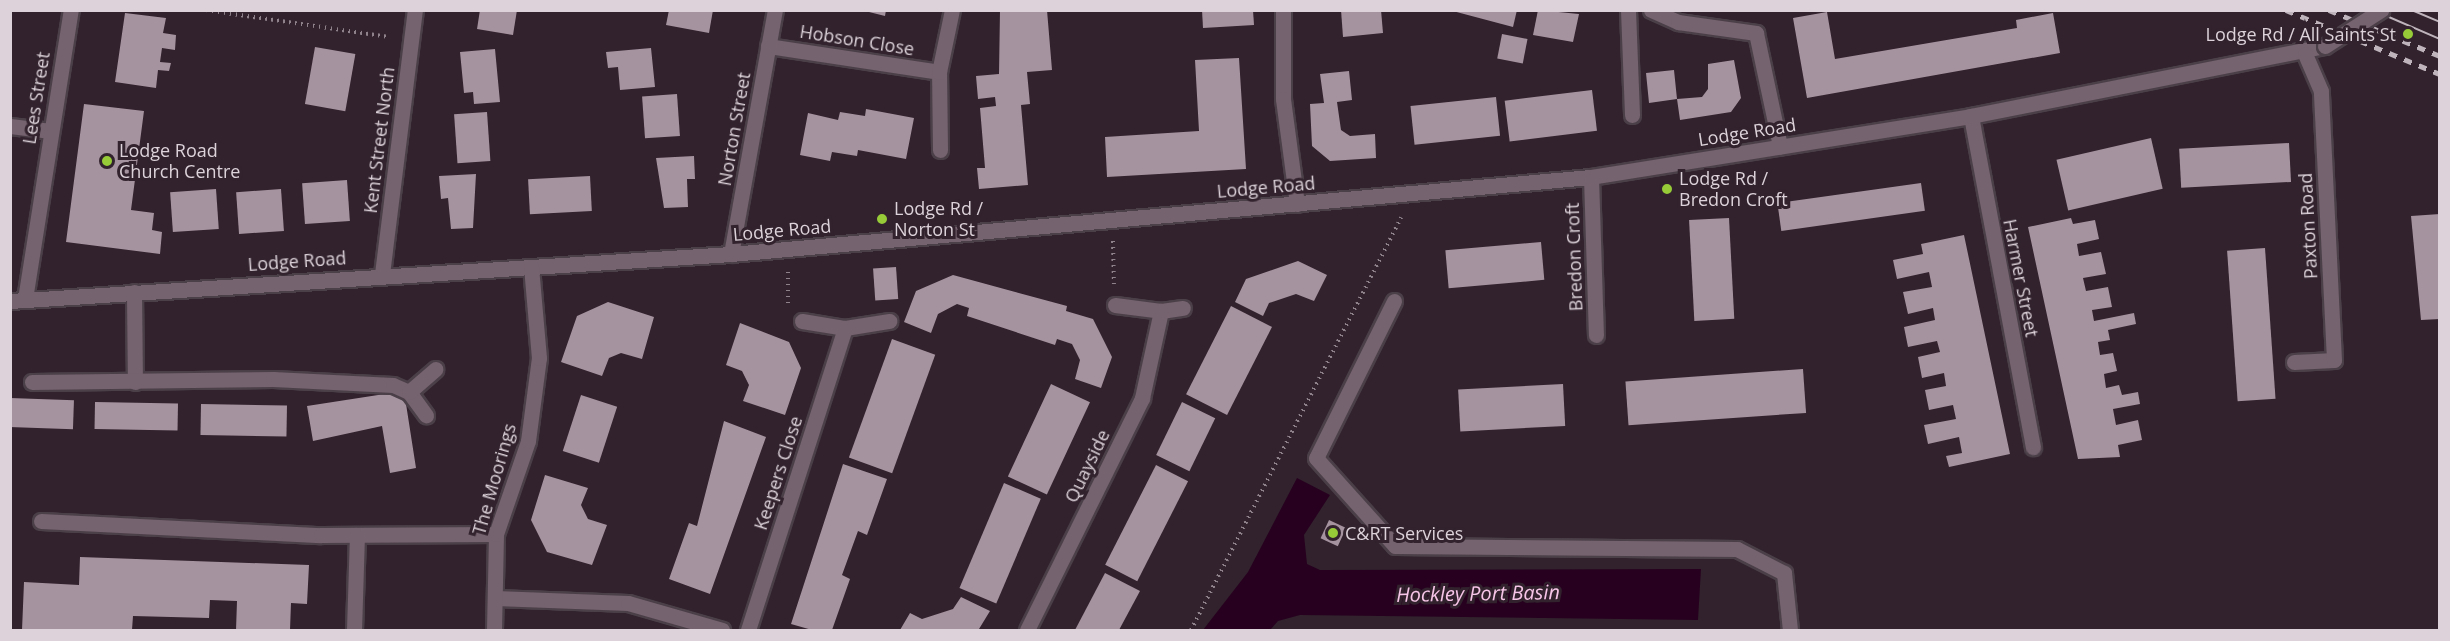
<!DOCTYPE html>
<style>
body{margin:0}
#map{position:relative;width:2450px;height:641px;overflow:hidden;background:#31222d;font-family:"Open Sans",sans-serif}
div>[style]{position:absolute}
.water>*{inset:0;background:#27001f}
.building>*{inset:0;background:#a693a0;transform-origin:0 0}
.path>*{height:4px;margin-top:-2px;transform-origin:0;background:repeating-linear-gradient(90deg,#8f828b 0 1.5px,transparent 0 6px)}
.roads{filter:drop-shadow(2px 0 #4b3f48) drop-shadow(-2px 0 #4b3f48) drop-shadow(0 2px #4b3f48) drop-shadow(0 -2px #4b3f48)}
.minor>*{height:15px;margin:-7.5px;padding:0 7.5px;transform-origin:7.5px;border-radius:7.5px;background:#75636f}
.tram>*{height:1.5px;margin:-0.75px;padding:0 0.75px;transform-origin:0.75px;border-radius:0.75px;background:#bfb4bb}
.rail>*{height:4.5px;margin-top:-2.25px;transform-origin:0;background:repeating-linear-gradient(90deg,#bfb4bb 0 8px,transparent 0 16px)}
.bridges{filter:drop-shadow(2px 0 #4b3f48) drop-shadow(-2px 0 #4b3f48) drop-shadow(0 2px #4b3f48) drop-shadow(0 -2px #4b3f48)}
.minor-bridge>*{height:15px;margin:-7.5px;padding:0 7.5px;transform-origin:7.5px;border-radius:7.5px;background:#75636f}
.dots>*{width:16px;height:16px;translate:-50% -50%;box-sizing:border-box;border:3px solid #31222d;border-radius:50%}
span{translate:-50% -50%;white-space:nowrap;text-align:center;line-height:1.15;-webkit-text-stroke:6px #31222d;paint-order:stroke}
.poi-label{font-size:18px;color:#ddd2d9}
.right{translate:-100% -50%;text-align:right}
.left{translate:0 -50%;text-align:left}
.street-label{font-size:18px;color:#ddd2d9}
.water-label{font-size:20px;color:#f6c5e7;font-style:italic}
.frame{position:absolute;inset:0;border:12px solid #ddd2d9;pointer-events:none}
</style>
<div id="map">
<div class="water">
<div style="clip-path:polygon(1297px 478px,1330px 495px,1304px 535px,1307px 564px,1320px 570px,1701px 569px,1698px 620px,1300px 615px,1278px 621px,1270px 630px,1203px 630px,1248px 572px)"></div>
</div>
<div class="building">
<div style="clip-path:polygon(480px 10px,517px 10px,513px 35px,477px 29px)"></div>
<div style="clip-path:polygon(669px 10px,713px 10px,709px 33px,666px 25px)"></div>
<div style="clip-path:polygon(861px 10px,886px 10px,885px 16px)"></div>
<div style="clip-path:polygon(1000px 10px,1047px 10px,1052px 70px,1027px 72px,1030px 104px,1021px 105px,1028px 185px,979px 189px,977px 168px,985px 168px,980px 108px,996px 106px,995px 97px,978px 99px,976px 76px,999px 74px)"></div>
<div style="clip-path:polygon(1202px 10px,1253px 10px,1254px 25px,1203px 28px)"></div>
<div style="clip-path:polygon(1341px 10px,1381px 10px,1383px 33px,1343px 37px)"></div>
<div style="clip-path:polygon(1449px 10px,1517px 10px,1513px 27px)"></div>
<div style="clip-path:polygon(1538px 10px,1579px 14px,1573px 42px,1533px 35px)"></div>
<div style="clip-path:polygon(1827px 12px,1835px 59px,2017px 28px,2016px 20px,2053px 13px,2060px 53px,1807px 98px,1793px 18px)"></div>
<div style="clip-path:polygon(125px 13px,166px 18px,163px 33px,176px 35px,175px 50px,162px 48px,160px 62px,171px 63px,169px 71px,158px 70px,156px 88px,115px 82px)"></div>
<div style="left:1502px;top:34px;width:26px;height:25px;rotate:11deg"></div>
<div style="left:315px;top:47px;width:41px;height:58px;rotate:10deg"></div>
<div style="clip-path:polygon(651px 48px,655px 87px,620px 90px,618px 67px,608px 68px,606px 52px)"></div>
<div style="clip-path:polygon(495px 49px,500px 102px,474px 104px,473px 92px,464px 93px,460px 52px)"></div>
<div style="clip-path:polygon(1239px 58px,1246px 169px,1107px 177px,1105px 137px,1199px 131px,1195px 60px)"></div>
<div style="clip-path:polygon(1734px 60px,1741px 98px,1731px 112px,1680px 120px,1677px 99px,1649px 103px,1646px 73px,1674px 70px,1677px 99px,1702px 97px,1708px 89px,1708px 64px)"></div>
<div style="clip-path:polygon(1349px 71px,1352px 100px,1337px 102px,1341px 130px,1350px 136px,1375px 134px,1376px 158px,1330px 161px,1312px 146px,1310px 104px,1324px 103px,1320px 74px)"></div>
<div style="left:1592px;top:90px;width:41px;height:88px;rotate:83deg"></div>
<div style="left:677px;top:94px;width:42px;height:35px;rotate:86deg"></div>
<div style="left:1496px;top:97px;width:39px;height:86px;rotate:84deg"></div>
<div style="clip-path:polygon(84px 104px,144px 111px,131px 210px,154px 213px,152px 230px,162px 232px,160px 254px,66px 242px)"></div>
<div style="clip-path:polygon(866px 109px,914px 118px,906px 159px,858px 150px,857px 156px,832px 152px,830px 161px,800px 155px,808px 113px,838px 120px,840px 112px,865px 116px)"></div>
<div style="left:487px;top:112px;width:49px;height:33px;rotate:86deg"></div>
<div style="left:2151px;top:138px;width:52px;height:97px;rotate:77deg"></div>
<div style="left:2289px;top:143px;width:39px;height:110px;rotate:87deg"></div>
<div style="clip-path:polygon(694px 156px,695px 179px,687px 179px,688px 207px,664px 208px,656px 158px)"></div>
<div style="clip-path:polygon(476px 174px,473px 228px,451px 229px,448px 198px,441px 199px,439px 176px)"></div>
<div style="left:590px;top:176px;width:35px;height:62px;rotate:87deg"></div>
<div style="left:347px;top:180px;width:41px;height:45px;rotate:86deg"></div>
<div style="left:1921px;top:183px;width:28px;height:145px;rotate:82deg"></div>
<div style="left:216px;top:189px;width:40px;height:46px;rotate:86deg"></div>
<div style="left:281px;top:189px;width:42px;height:45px;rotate:86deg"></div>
<div style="clip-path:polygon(2440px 214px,2440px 319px,2421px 320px,2411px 216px)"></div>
<div style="left:1729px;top:218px;width:101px;height:40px;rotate:87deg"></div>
<div style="clip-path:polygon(2071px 218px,2073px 224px,2095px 220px,2099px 239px,2077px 244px,2079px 256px,2101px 252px,2106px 274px,2083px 278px,2086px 291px,2108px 287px,2112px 307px,2092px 310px,2094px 321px,2134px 313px,2136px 324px,2108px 330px,2110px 340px,2098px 342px,2100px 355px,2113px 353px,2117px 371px,2104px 374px,2106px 388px,2119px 385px,2122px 395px,2138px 392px,2140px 404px,2113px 409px,2116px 425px,2138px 420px,2142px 440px,2118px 445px,2120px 457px,2078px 459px,2028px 227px)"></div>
<div style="clip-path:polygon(1964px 235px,2010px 454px,1949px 467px,1946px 456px,1962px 453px,1959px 437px,1928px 444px,1924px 425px,1956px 419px,1953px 405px,1929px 410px,1925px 390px,1946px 386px,1944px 373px,1922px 378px,1918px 357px,1940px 352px,1937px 341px,1908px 347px,1904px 327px,1935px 320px,1933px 308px,1908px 314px,1903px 292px,1932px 287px,1929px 272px,1897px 279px,1893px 260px,1923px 254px,1921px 244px)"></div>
<div style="left:1541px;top:242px;width:38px;height:96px;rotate:85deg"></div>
<div style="left:2265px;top:248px;width:151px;height:38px;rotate:86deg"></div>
<div style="clip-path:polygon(1298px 261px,1327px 275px,1314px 301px,1296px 294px,1269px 303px,1263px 316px,1235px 302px,1246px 279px)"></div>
<div style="left:896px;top:267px;width:32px;height:23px;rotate:86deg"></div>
<div style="clip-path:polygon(953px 275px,1067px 306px,1066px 311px,1093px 319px,1112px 357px,1101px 388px,1075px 379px,1080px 360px,1072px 344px,1057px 339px,1055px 345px,967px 316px,969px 308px,957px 304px,938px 314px,931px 333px,904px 322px,916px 291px)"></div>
<div style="clip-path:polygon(608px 302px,654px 317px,642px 359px,621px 353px,609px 358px,602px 376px,561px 362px,577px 316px)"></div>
<div style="left:1231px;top:306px;width:46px;height:99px;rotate:27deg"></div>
<div style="clip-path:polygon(740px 323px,789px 342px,801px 368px,785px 415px,743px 401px,749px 385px,742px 371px,726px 365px)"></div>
<div style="left:892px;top:339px;width:46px;height:126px;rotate:20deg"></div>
<div style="left:1803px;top:369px;width:44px;height:178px;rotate:86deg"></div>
<div style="left:1051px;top:384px;width:43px;height:102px;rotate:25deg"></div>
<div style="left:1563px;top:384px;width:42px;height:105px;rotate:87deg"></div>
<div style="clip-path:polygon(404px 391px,416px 468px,390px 473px,382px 426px,313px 441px,307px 406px)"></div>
<div style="left:581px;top:395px;width:38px;height:59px;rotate:18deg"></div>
<div style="left:10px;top:398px;width:64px;height:29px;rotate:2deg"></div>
<div style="left:95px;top:402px;width:83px;height:27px;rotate:1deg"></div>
<div style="left:1182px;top:402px;width:37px;height:59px;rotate:26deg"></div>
<div style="left:201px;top:404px;width:86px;height:31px;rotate:1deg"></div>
<div style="clip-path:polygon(724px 421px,766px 437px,710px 594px,669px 579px,689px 523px,697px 526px)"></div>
<div style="clip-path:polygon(843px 464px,887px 479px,867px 535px,858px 531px,842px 575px,850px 579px,832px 630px,812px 630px,791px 624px)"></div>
<div style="left:1156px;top:465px;width:36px;height:112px;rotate:27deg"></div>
<div style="clip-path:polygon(545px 475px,588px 488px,581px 505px,588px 519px,607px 525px,592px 565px,547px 552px,531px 520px)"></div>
<div style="left:1004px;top:483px;width:40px;height:114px;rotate:23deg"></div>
<div style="left:1329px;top:520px;width:19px;height:20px;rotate:25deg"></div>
<div style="clip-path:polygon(80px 557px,309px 565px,307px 604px,291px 603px,290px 630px,236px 630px,237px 601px,210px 600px,209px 618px,133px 616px,132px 630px,22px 630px,24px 582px,79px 585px)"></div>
<div style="clip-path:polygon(1105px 573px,1140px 591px,1119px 630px,1075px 630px)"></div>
<div style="clip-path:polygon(961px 597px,990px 611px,979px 629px,900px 630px,910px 613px,922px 619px,953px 609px)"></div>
</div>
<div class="path">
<div style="left:206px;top:10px;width:185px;rotate:8.4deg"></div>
<div style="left:1113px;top:241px;width:43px;rotate:88.7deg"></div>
<div style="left:788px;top:272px;width:31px;rotate:90deg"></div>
<div style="left:1191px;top:630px;width:463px;rotate:-63deg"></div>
</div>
<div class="roads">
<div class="minor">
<div style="left:1283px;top:10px;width:89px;rotate:90deg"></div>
<div style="left:1283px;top:99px;width:106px;rotate:82.4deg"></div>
<div style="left:1628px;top:10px;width:105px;rotate:87.8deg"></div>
<div style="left:1651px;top:10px;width:30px;rotate:24deg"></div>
<div style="left:1678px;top:22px;width:79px;rotate:8deg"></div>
<div style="left:1756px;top:33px;width:116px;rotate:78deg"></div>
<div style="left:768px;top:46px;width:173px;rotate:8.6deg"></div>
<div style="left:1971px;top:116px;width:337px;rotate:79.4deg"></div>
<div style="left:10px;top:126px;width:41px;rotate:7deg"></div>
<div style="left:940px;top:150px;width:78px;rotate:-90.7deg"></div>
<div style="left:939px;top:72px;width:63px;rotate:-78.2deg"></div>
<div style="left:1591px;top:177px;width:158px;rotate:88.2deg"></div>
<div style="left:731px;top:254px;width:248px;rotate:-79.8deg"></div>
<div style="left:382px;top:274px;width:266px;rotate:-82.9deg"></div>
<div style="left:134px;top:292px;width:90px;rotate:89.4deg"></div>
<div style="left:25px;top:299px;width:293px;rotate:-81deg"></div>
<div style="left:10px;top:301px;width:723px;rotate:-3.73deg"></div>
<div style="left:731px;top:254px;width:863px;rotate:-5.12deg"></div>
<div style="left:1591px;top:177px;width:385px;rotate:-9.1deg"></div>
<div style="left:1971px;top:116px;width:361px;rotate:-11.2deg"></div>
<div style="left:1394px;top:301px;width:175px;rotate:116.4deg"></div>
<div style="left:1316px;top:458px;width:118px;rotate:48.1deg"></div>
<div style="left:1395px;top:546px;width:342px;rotate:0.5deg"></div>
<div style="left:1737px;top:549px;width:53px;rotate:27.1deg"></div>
<div style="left:1784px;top:573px;width:57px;rotate:84deg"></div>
<div style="left:1115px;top:305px;width:46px;rotate:7.4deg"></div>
<div style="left:1161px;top:311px;width:22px;rotate:-8deg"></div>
<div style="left:802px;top:321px;width:44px;rotate:9.2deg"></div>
<div style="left:845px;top:328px;width:45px;rotate:-9deg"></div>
<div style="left:2294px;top:362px;width:40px;rotate:-2.9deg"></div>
<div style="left:2334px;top:360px;width:269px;rotate:-92.8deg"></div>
<div style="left:2321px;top:91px;width:40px;rotate:-113.4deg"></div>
<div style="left:32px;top:382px;width:241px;rotate:-0.7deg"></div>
<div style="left:273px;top:379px;width:120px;rotate:2.9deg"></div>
<div style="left:393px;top:385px;width:17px;rotate:24deg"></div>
<div style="left:409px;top:392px;width:29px;rotate:54deg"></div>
<div style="left:409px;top:392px;width:35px;rotate:-41deg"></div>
<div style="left:41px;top:521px;width:280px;rotate:2.9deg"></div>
<div style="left:321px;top:535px;width:175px;rotate:-0.3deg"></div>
<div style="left:495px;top:598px;width:133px;rotate:2.2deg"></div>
<div style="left:628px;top:603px;width:98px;rotate:16deg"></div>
<div style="left:354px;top:630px;width:95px;rotate:-88.2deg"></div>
<div style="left:494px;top:630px;width:96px;rotate:-88.8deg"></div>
<div style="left:496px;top:534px;width:98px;rotate:-71deg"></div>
<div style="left:528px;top:441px;width:84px;rotate:-82.5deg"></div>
<div style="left:539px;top:358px;width:91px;rotate:-95deg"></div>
<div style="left:748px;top:630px;width:317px;rotate:-72.2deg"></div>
<div style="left:1027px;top:630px;width:259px;rotate:-63.6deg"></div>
<div style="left:1142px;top:398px;width:89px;rotate:-77.7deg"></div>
</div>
</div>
<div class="tram">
<div style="left:2373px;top:10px;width:73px;rotate:23.4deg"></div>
<div style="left:2412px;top:10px;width:30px;rotate:23deg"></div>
</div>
<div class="rail">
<div style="left:2286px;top:10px;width:167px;rotate:22.6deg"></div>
<div style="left:2329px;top:10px;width:120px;rotate:22.5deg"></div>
</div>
<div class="bridges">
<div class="minor-bridge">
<div style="left:2325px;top:46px;width:67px;rotate:-32.7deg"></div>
</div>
</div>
<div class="dots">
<div style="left:2408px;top:34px;background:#97cc38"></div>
<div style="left:107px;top:161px;background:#97cc38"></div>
<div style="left:1667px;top:189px;background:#97cc38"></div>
<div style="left:882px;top:219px;background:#97cc38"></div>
<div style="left:1333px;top:533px;background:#97cc38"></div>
</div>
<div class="poi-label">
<span class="right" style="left:2396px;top:34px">Lodge Rd / All Saints St</span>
<span class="left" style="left:119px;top:161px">Lodge Road<br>Church Centre</span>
<span class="left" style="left:1679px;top:189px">Lodge Rd /<br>Bredon Croft</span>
<span class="left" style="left:894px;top:219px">Lodge Rd /<br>Norton St</span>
<span class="left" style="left:1345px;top:533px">C&amp;RT Services</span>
</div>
<div class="street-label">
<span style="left:857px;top:40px;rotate:9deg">Hobson Close</span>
<span style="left:36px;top:98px;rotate:-81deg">Lees Street</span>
<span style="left:734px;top:129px;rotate:-80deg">Norton Street</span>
<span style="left:1747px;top:132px;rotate:-9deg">Lodge Road</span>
<span style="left:379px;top:140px;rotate:-83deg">Kent Street North</span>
<span style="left:1266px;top:187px;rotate:-5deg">Lodge Road</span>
<span style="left:2308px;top:226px;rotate:-93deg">Paxton Road</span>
<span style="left:782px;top:230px;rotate:-5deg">Lodge Road</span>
<span style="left:1574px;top:257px;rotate:-92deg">Bredon Croft</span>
<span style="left:297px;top:261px;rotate:-4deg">Lodge Road</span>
<span style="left:2021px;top:278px;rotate:79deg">Harmer Street</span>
<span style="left:1087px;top:466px;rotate:-64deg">Quayside</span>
<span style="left:778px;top:473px;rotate:-72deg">Keepers Close</span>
<span style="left:494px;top:479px;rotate:-74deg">The Moorings</span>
</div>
<div class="water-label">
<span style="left:1478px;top:593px;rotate:-1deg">Hockley Port Basin</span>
</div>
<div class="frame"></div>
</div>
